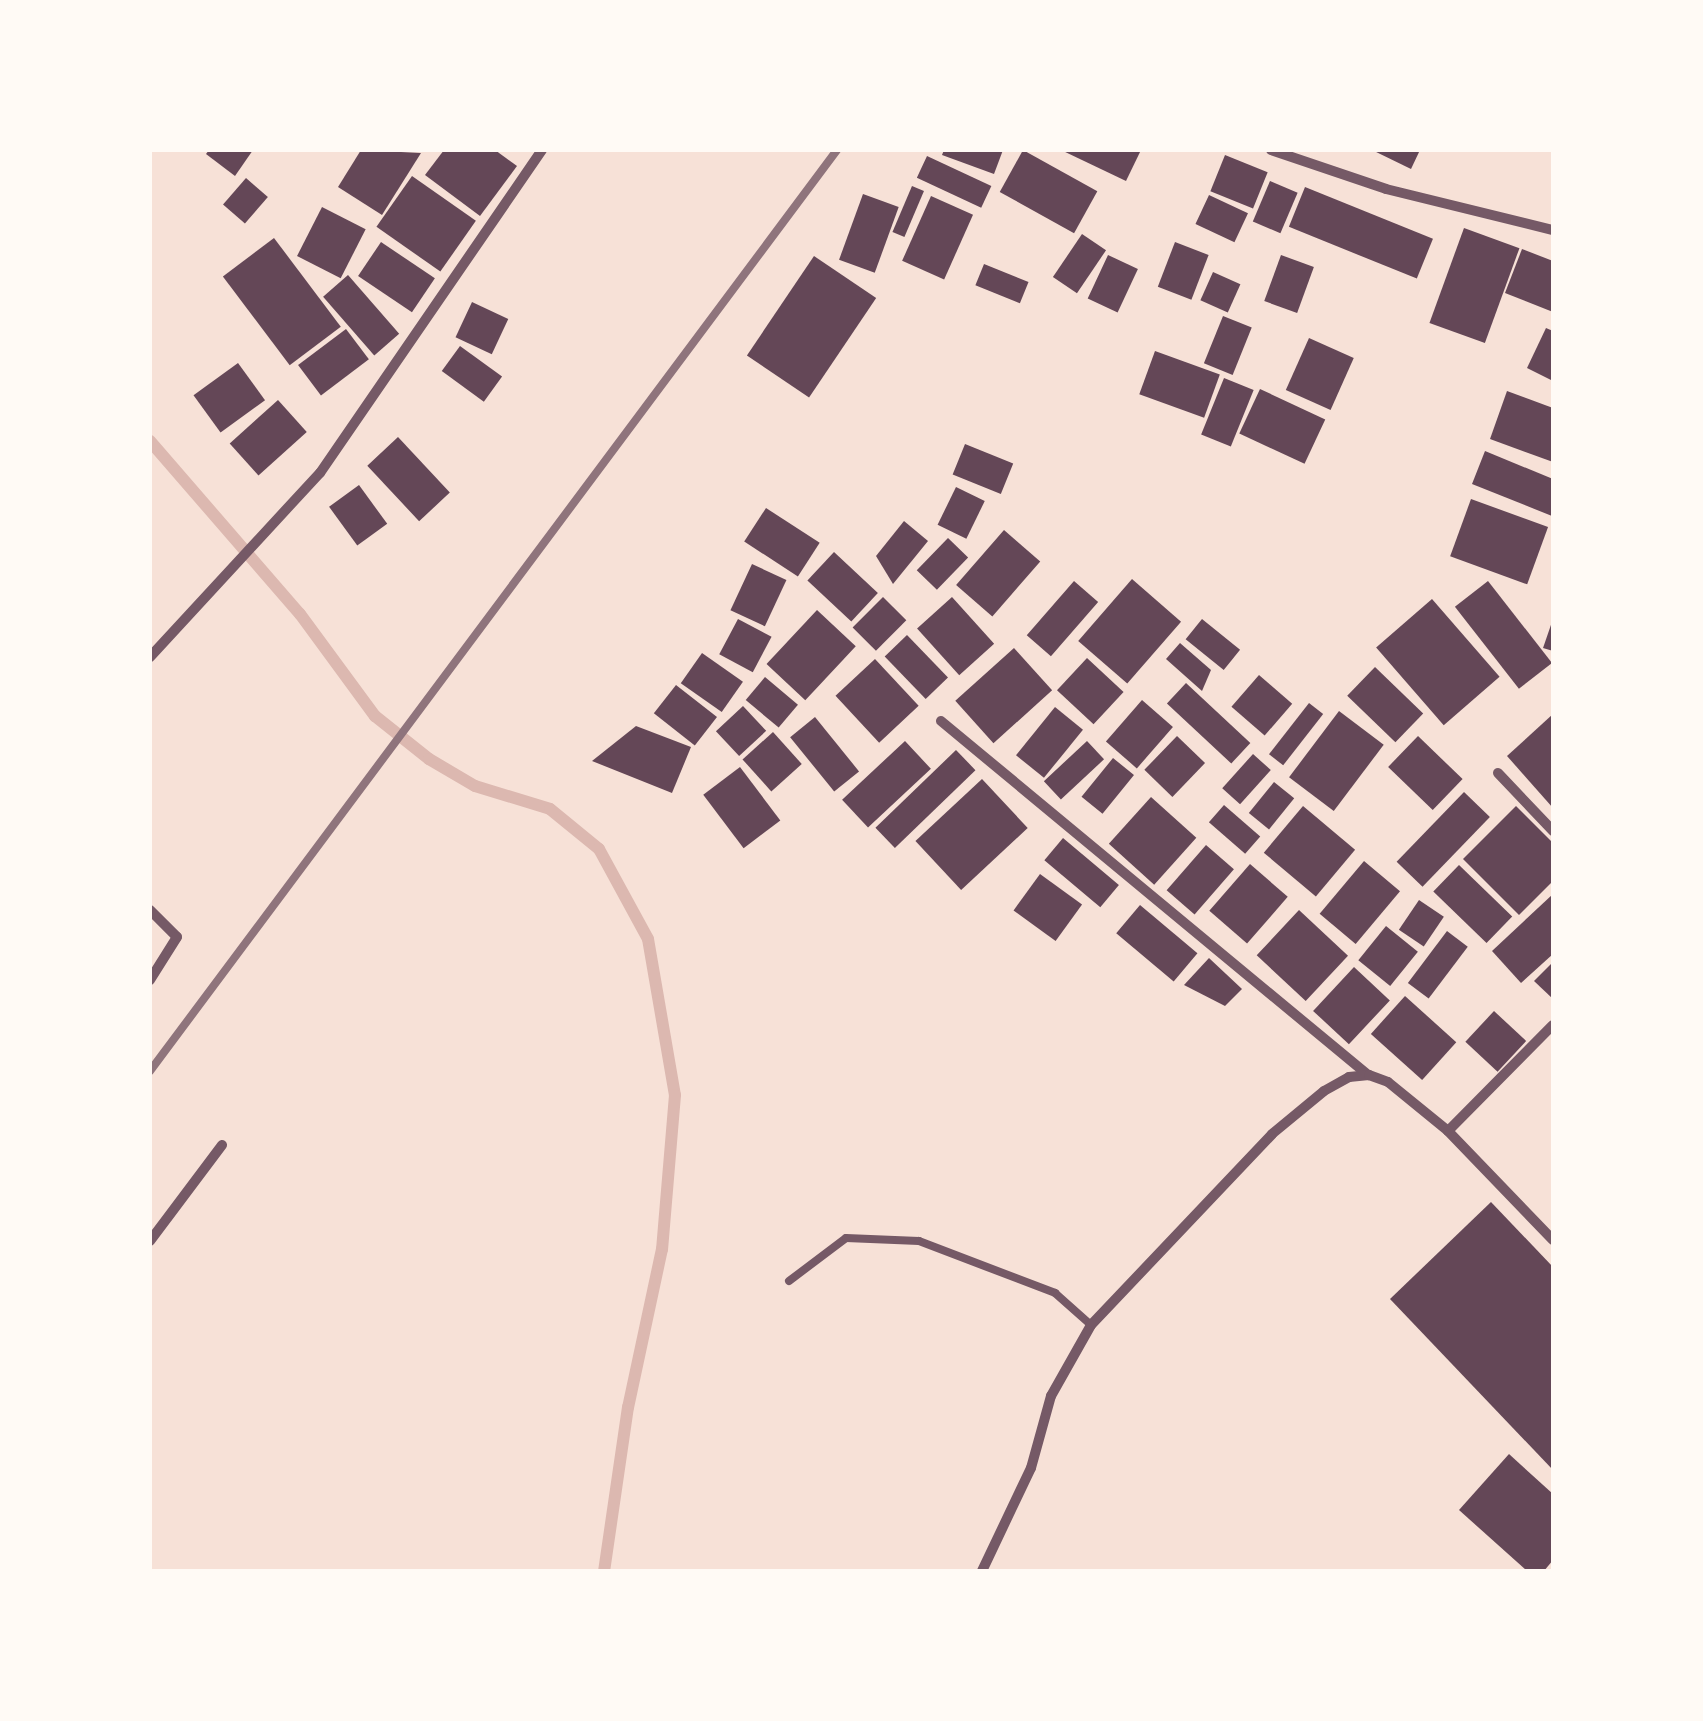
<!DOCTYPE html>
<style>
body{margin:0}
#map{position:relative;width:1703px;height:1721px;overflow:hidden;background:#f7e1d7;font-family:Inter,sans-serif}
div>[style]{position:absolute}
.stream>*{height:12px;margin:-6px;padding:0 6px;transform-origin:6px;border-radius:6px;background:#dcb8b0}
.building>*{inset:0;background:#644757;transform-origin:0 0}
.service>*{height:8px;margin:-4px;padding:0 4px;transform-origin:4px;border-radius:4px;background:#755966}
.minor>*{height:10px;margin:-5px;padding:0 5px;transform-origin:5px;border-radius:5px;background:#755966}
.rail>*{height:8px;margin:-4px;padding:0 4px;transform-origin:4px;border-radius:4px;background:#8f747c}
span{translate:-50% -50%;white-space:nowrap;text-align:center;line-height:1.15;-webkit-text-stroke:10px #fffaf5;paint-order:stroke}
.frame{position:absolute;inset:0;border:152px solid #fffaf5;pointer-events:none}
</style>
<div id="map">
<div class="stream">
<div style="left:150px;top:441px;width:229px;rotate:49.1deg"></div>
<div style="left:300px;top:614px;width:127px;rotate:53.7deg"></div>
<div style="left:375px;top:716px;width:69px;rotate:38.5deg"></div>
<div style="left:429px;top:759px;width:53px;rotate:30.4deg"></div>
<div style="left:475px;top:786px;width:78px;rotate:17deg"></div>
<div style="left:550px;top:809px;width:63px;rotate:39.2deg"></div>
<div style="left:599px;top:849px;width:102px;rotate:61.4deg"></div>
<div style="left:648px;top:939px;width:158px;rotate:80.2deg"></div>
<div style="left:675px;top:1095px;width:155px;rotate:94.8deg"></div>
<div style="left:662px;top:1249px;width:162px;rotate:102.1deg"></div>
<div style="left:628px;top:1407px;width:166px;rotate:98.3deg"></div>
</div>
<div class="building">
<div style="clip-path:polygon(209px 150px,253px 150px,235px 176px,206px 154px)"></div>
<div style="clip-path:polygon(361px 150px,421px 153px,382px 215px,338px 187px)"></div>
<div style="clip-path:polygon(444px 150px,495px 150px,517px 166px,480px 216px,425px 175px)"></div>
<div style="clip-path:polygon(944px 150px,1003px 150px,994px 174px,942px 155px)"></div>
<div style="left:1023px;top:150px;width:85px;height:48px;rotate:29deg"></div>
<div style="clip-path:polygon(1061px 150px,1141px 150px,1126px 181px)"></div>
<div style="clip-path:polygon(1372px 150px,1420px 150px,1411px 169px)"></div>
<div style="left:1225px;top:155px;width:46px;height:39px;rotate:22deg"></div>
<div style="left:927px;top:156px;width:71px;height:24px;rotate:25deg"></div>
<div style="left:412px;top:176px;width:78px;height:62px;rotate:35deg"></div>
<div style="left:246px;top:178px;width:29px;height:35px;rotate:41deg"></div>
<div style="left:1270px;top:181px;width:30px;height:44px;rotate:23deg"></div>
<div style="left:912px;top:186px;width:13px;height:50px;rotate:23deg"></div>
<div style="left:1305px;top:187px;width:138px;height:43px;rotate:22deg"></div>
<div style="left:863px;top:194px;width:38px;height:70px;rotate:20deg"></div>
<div style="left:1209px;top:195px;width:43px;height:32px;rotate:25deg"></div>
<div style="left:931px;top:196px;width:46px;height:71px;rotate:24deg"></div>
<div style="left:322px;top:207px;width:49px;height:55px;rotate:27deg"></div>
<div style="left:1464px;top:228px;width:59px;height:101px;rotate:20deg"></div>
<div style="left:1082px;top:234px;width:29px;height:52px;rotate:34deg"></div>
<div style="left:274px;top:238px;width:111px;height:64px;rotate:53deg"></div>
<div style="left:381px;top:242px;width:65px;height:41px;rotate:34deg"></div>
<div style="left:1175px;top:242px;width:36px;height:48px;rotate:21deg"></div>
<div style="clip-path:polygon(1522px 249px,1553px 261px,1553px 312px,1505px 293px)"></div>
<div style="left:1108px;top:255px;width:33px;height:48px;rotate:25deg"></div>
<div style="left:1281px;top:255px;width:35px;height:49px;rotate:20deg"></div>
<div style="left:814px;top:256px;width:75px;height:120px;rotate:34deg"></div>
<div style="left:984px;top:264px;width:48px;height:23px;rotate:22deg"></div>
<div style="left:1213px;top:272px;width:30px;height:31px;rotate:24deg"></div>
<div style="left:348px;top:275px;width:78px;height:33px;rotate:49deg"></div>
<div style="left:472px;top:302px;width:40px;height:39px;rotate:25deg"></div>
<div style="left:1223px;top:316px;width:31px;height:51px;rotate:22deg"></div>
<div style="clip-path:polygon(1546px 328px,1553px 331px,1553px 381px,1527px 368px)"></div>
<div style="left:346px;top:329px;width:38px;height:60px;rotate:53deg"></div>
<div style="left:1309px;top:338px;width:49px;height:57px;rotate:24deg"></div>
<div style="left:460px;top:346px;width:52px;height:31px;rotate:36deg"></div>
<div style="left:1155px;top:351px;width:69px;height:46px;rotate:20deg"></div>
<div style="left:238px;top:363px;width:46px;height:55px;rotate:54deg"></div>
<div style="left:1224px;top:378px;width:32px;height:61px;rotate:22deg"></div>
<div style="left:1260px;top:389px;width:72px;height:49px;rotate:25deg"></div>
<div style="clip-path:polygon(1507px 391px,1553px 408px,1553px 462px,1490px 439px)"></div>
<div style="left:278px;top:400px;width:43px;height:65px;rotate:48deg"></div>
<div style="left:398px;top:437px;width:76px;height:42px;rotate:47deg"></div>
<div style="left:965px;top:444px;width:52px;height:33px;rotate:22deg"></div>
<div style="clip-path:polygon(1485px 451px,1553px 479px,1552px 516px,1472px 484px)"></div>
<div style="left:359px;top:485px;width:48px;height:37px;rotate:54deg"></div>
<div style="left:956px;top:487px;width:32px;height:42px;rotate:26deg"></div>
<div style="left:1471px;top:499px;width:82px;height:61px;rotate:20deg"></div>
<div style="left:766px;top:508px;width:64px;height:40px;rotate:33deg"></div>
<div style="clip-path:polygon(904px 521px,928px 541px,893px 584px,876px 556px)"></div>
<div style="left:1004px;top:530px;width:48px;height:73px;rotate:41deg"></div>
<div style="left:948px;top:538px;width:28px;height:45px;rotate:44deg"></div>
<div style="left:834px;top:552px;width:60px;height:39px;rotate:43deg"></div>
<div style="left:752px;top:564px;width:38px;height:51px;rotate:25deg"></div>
<div style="left:1132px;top:579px;width:65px;height:82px;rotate:41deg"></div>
<div style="left:1074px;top:581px;width:32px;height:72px;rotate:41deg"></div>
<div style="left:1488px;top:581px;width:104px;height:42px;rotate:52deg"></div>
<div style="left:883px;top:597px;width:33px;height:43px;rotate:45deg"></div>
<div style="left:952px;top:597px;width:63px;height:47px;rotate:48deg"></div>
<div style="left:1432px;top:599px;width:103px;height:74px;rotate:49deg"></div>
<div style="left:817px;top:610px;width:53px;height:74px;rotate:43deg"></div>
<div style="left:738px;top:619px;width:38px;height:40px;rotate:28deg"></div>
<div style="left:1202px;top:619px;width:49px;height:26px;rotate:39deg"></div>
<div style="clip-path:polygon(1553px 619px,1553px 651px,1543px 648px)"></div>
<div style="left:907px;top:635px;width:59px;height:31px;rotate:46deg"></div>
<div style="clip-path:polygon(1180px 643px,1211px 670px,1202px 691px,1166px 659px)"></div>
<div style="left:1014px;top:648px;width:57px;height:79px;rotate:48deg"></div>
<div style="left:702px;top:653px;width:50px;height:37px;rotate:35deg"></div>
<div style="left:1087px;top:658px;width:50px;height:44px;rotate:43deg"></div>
<div style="left:875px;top:659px;width:64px;height:54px;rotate:47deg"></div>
<div style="left:1375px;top:667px;width:67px;height:40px;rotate:44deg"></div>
<div style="left:1259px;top:675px;width:44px;height:42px;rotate:41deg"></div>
<div style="left:765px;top:677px;width:43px;height:30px;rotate:40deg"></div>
<div style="left:1186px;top:683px;width:88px;height:28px;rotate:43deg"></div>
<div style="left:676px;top:685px;width:52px;height:36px;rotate:38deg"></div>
<div style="left:1142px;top:700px;width:41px;height:55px;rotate:41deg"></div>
<div style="left:1309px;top:703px;width:18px;height:65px;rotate:38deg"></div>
<div style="left:743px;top:706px;width:34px;height:37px;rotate:47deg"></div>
<div style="left:1055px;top:707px;width:36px;height:62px;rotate:39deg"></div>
<div style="left:1339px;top:711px;width:56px;height:83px;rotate:37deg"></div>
<div style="clip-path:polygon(1553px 714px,1553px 808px,1507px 756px)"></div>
<div style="left:815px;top:717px;width:70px;height:32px;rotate:51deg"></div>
<div style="clip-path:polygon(636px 726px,691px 747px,672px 793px,592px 761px)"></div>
<div style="left:773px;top:732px;width:43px;height:41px;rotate:48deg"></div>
<div style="left:1177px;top:736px;width:39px;height:47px;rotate:44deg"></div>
<div style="left:1418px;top:736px;width:62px;height:43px;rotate:44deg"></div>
<div style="left:905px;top:741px;width:38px;height:86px;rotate:47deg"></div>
<div style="left:1087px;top:741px;width:25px;height:59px;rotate:47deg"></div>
<div style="left:956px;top:750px;width:28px;height:112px;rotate:46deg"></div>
<div style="left:1253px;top:754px;width:24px;height:46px;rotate:42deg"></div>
<div style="left:1113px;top:758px;width:27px;height:50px;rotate:39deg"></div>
<div style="left:740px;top:767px;width:67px;height:46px;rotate:53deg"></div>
<div style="left:982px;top:779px;width:67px;height:91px;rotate:47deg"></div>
<div style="left:1274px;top:782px;width:26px;height:40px;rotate:39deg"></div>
<div style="left:1464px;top:792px;width:36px;height:97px;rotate:44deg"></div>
<div style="left:1151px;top:797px;width:61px;height:63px;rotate:42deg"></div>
<div style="left:1224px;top:805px;width:48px;height:23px;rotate:41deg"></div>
<div style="left:1303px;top:806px;width:68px;height:61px;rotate:40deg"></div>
<div style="clip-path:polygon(1516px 806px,1553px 843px,1553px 881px,1519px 915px,1463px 859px)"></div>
<div style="left:1063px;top:838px;width:73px;height:29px;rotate:40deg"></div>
<div style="left:1206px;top:845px;width:37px;height:60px;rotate:41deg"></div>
<div style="left:1364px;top:861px;width:47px;height:69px;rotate:40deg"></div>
<div style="left:1250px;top:864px;width:50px;height:62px;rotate:41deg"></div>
<div style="left:1459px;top:865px;width:74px;height:37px;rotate:44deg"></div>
<div style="left:1040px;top:874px;width:52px;height:45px;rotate:36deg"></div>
<div style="clip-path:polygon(1553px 894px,1553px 954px,1521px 983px,1492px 951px)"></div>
<div style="left:1419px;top:900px;width:30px;height:36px;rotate:34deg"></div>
<div style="left:1140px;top:905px;width:75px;height:37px;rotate:40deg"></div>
<div style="left:1299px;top:910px;width:67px;height:62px;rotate:43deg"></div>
<div style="left:1386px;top:926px;width:41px;height:44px;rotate:39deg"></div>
<div style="left:1447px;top:931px;width:26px;height:65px;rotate:37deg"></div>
<div style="clip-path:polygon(1209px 958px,1242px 989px,1225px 1006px,1184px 985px)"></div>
<div style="clip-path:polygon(1553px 962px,1553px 999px,1534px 981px)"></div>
<div style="left:1354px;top:967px;width:49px;height:60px;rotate:43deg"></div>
<div style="left:1405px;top:996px;width:69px;height:51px;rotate:42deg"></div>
<div style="left:1494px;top:1011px;width:44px;height:42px;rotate:43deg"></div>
<div style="clip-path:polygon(1491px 1202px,1553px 1267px,1553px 1470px,1390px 1299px)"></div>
<div style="clip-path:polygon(1509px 1454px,1553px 1494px,1553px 1560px,1544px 1571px,1527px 1571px,1459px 1510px)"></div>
</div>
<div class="service">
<div style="left:789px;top:1281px;width:71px;rotate:-37deg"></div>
<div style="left:846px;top:1238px;width:73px;rotate:2.4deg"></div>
<div style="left:919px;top:1241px;width:146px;rotate:20.9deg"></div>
<div style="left:1055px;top:1293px;width:48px;rotate:41.6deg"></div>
</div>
<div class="minor">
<div style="left:1271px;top:150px;width:121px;rotate:18.7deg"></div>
<div style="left:1386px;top:189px;width:172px;rotate:13.8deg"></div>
<div style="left:150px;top:657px;width:251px;rotate:-47.3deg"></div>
<div style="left:320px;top:473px;width:392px;rotate:-55.5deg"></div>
<div style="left:941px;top:721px;width:555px;rotate:39.66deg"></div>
<div style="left:1498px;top:773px;width:80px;rotate:46.5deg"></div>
<div style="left:150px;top:910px;width:38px;rotate:45deg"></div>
<div style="left:177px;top:937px;width:51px;rotate:122.1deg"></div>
<div style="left:1448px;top:1131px;width:149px;rotate:-45.3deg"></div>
<div style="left:150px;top:1241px;width:120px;rotate:-53.1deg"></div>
<div style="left:982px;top:1571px;width:114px;rotate:-64.6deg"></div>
<div style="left:1031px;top:1468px;width:75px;rotate:-74.5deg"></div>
<div style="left:1051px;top:1396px;width:81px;rotate:-60.6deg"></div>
<div style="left:1091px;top:1325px;width:263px;rotate:-46.5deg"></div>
<div style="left:1272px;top:1134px;width:67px;rotate:-39.6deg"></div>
<div style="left:1324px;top:1091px;width:29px;rotate:-29deg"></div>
<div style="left:1349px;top:1077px;width:20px;rotate:-6deg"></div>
<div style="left:1369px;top:1075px;width:20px;rotate:20deg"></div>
<div style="left:1388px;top:1082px;width:77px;rotate:39.2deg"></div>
<div style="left:1448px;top:1131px;width:151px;rotate:46.1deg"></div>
</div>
<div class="rail">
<div style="left:150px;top:1071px;width:1149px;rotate:-53.28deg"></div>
</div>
<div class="frame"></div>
</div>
